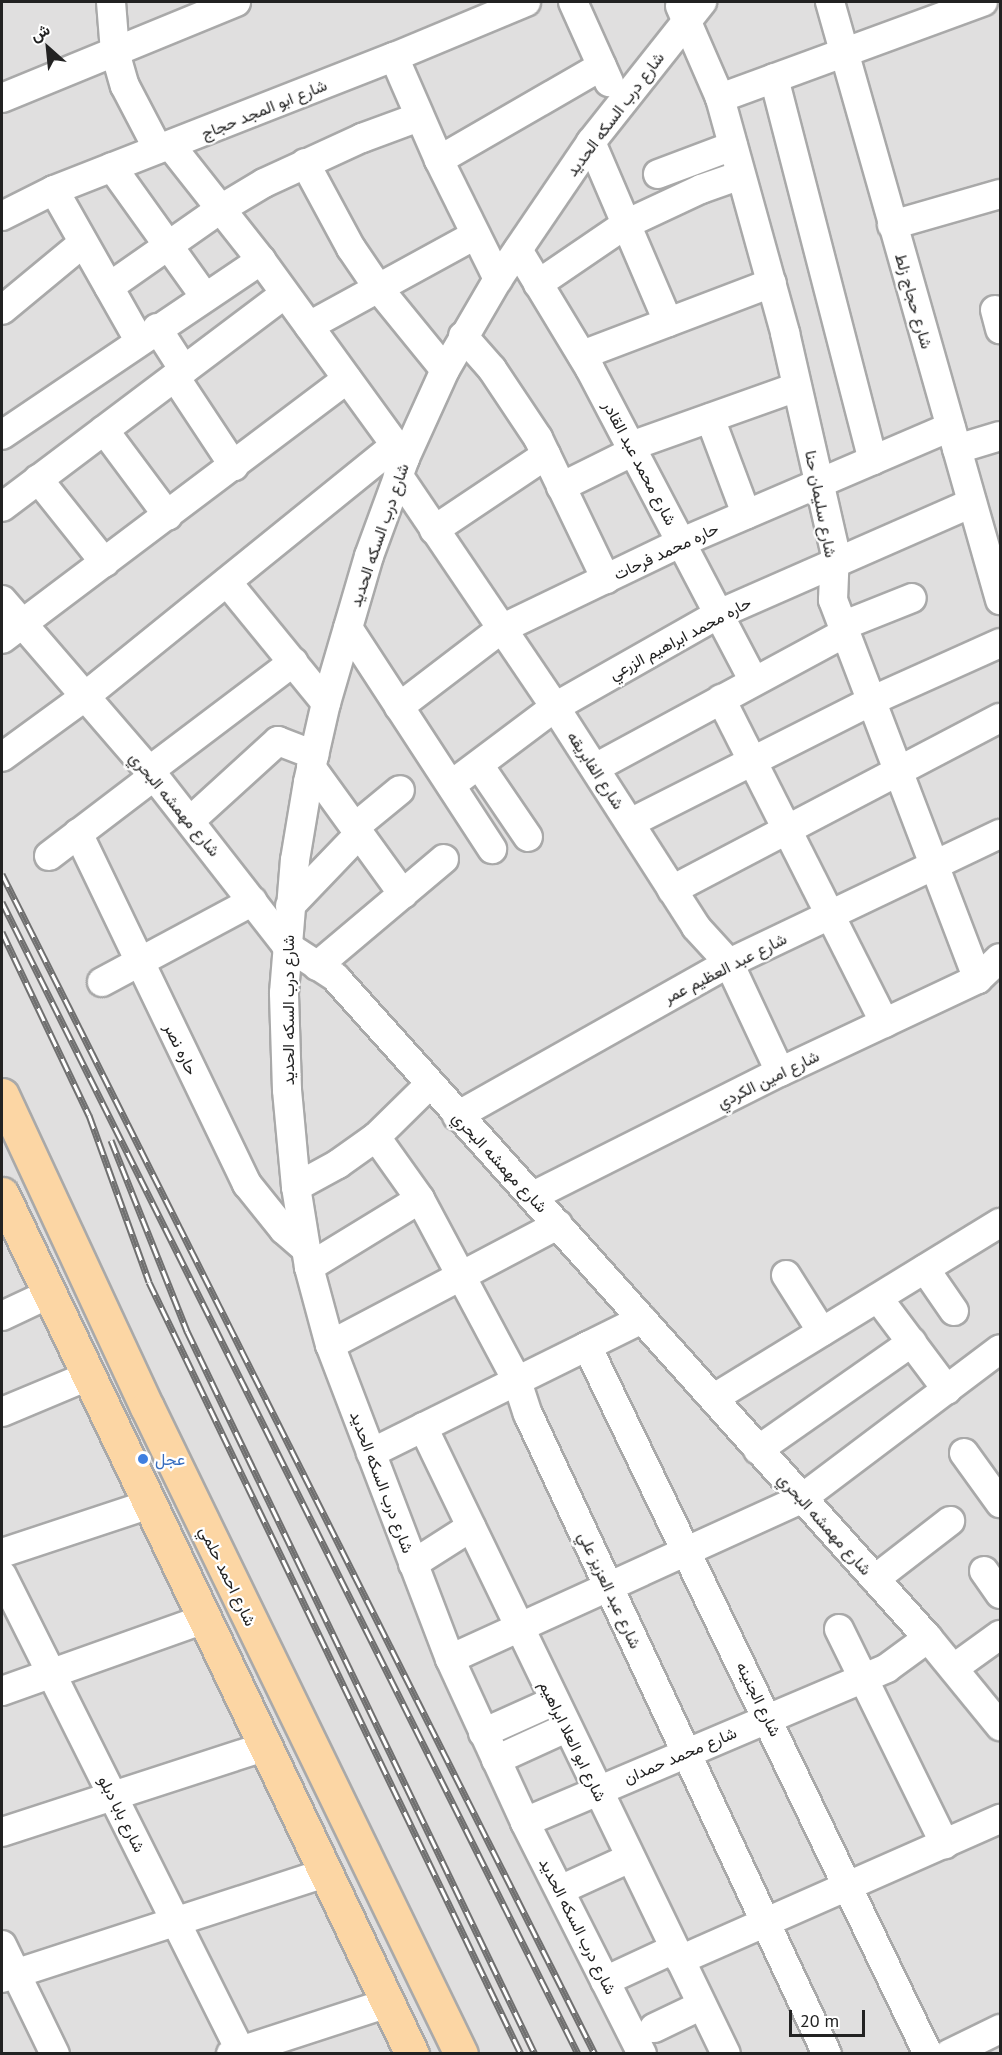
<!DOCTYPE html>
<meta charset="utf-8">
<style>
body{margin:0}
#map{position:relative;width:1002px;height:2055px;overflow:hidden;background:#f2efe9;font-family:"PT Sans",Vazirmatn,sans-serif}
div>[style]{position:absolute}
.residential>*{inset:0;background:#e0dfdf;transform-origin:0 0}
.roads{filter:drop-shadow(2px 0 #a9a9a9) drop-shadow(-2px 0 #a9a9a9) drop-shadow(0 2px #a9a9a9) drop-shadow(0 -2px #a9a9a9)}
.minor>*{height:28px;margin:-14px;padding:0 14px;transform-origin:14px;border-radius:14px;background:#fff}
.primary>*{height:33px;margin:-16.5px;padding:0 16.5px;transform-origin:16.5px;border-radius:16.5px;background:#fcd6a4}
.rail>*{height:7px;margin-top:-3.5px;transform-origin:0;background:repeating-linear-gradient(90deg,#fff 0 14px,#707070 0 28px);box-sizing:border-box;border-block:2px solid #707070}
.dots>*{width:16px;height:16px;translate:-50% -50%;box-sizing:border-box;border:3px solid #fff;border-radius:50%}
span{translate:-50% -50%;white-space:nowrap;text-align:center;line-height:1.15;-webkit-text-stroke:4.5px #fff;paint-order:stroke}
.street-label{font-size:16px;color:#222}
.shop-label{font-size:16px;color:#366cbe}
.left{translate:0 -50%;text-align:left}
.frame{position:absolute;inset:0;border:3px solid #222;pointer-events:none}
.north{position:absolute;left:18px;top:18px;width:60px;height:60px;-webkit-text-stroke:4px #fff;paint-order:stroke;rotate:333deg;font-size:16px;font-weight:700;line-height:24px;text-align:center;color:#222}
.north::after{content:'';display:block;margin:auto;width:21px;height:27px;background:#222;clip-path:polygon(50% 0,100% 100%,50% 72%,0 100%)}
.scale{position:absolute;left:789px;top:2010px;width:76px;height:27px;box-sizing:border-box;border:3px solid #222;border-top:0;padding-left:8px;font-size:18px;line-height:21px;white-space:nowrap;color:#222;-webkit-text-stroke:4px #fff;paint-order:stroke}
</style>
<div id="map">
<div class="residential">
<div style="left:2px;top:2px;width:998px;height:2052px"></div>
</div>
<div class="roads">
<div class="minor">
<div style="left:111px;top:2px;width:50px;rotate:85.4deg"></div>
<div style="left:115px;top:52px;width:35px;rotate:74deg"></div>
<div style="left:125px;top:86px;width:71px;rotate:62.4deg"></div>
<div style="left:573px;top:2px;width:88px;rotate:65.8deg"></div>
<div style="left:830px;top:2px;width:622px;rotate:74.13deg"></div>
<div style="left:680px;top:6px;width:100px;rotate:66.5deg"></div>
<div style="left:720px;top:98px;width:244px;rotate:74.5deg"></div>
<div style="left:785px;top:333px;width:225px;rotate:77.1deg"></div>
<div style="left:835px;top:552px;width:48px;rotate:92.4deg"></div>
<div style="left:833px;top:600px;width:406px;rotate:69.1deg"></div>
<div style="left:394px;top:57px;width:112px;rotate:66.4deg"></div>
<div style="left:439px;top:160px;width:133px;rotate:63.6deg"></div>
<div style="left:774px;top:78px;width:395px;rotate:75.5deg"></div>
<div style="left:2px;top:98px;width:253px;rotate:-22.3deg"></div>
<div style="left:720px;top:98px;width:280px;rotate:-20.1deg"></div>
<div style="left:591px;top:142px;width:196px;rotate:66.8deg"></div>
<div style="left:171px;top:146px;width:145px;rotate:51.7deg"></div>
<div style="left:261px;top:260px;width:245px;rotate:54deg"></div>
<div style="left:439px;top:160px;width:188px;rotate:-30deg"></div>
<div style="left:305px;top:163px;width:97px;rotate:61.6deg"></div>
<div style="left:351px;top:248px;width:50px;rotate:55.7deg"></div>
<div style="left:379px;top:289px;width:104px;rotate:50.8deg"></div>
<div style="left:112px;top:167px;width:160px;rotate:54.4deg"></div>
<div style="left:658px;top:174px;width:80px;rotate:-20.5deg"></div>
<div style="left:54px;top:190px;width:172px;rotate:60.5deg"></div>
<div style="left:2px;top:216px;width:58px;rotate:-26.6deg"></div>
<div style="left:54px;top:190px;width:365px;rotate:-21.4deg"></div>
<div style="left:394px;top:57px;width:143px;rotate:-22.6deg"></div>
<div style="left:892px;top:225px;width:112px;rotate:-16deg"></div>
<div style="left:518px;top:250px;width:139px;rotate:58.8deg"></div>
<div style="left:590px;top:369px;width:352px;rotate:62.3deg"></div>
<div style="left:538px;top:284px;width:107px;rotate:-34.3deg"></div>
<div style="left:626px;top:224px;width:83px;rotate:-25deg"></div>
<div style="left:701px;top:189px;width:42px;rotate:-19.3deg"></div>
<div style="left:109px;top:287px;width:134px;rotate:-35deg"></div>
<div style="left:219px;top:210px;width:52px;rotate:-31deg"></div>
<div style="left:264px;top:183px;width:108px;rotate:-24.7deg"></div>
<div style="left:362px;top:138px;width:61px;rotate:-20.2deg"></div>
<div style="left:2px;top:310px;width:105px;rotate:-39.6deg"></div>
<div style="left:995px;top:310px;width:20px;rotate:75deg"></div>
<div style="left:309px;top:326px;width:189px;rotate:-28.7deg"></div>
<div style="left:157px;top:328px;width:50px;rotate:57.3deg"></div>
<div style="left:463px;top:336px;width:44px;rotate:48.7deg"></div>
<div style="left:492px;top:369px;width:83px;rotate:56.3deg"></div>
<div style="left:538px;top:438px;width:157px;rotate:64.3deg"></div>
<div style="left:582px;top:355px;width:203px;rotate:-20.8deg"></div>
<div style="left:175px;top:377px;width:107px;rotate:56.5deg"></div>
<div style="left:710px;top:418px;width:103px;rotate:69.4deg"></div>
<div style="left:104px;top:430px;width:107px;rotate:53.3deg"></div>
<div style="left:2px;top:435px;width:313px;rotate:-34deg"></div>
<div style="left:631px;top:446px;width:176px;rotate:-19.6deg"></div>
<div style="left:957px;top:449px;width:45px;rotate:-16.8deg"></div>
<div style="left:398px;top:475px;width:280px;rotate:55.9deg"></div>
<div style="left:555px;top:707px;width:261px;rotate:57.3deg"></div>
<div style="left:696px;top:927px;width:49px;rotate:47.5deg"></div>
<div style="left:729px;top:963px;width:120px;rotate:64.9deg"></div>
<div style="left:38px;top:479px;width:107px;rotate:51.4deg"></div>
<div style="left:561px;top:487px;width:81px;rotate:-26.3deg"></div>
<div style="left:2px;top:507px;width:354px;rotate:-37deg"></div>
<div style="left:434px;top:530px;width:135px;rotate:-33.8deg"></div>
<div style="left:227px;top:582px;width:156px;rotate:50.7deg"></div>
<div style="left:2px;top:600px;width:233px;rotate:49.2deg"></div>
<div style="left:154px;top:776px;width:214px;rotate:52deg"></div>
<div style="left:286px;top:945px;width:59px;rotate:33.1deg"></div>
<div style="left:335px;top:977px;width:888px;rotate:48.1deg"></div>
<div style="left:928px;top:1638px;width:114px;rotate:50.7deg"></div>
<div style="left:842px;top:626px;width:75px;rotate:-21.8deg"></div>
<div style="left:348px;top:628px;width:264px;rotate:56.9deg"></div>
<div style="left:2px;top:639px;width:432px;rotate:-37deg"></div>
<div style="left:721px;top:699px;width:363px;rotate:63.2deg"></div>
<div style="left:399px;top:707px;width:128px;rotate:-37.4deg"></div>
<div style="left:501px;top:629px;width:201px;rotate:-25.7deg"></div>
<div style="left:682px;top:542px;width:292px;rotate:-23.2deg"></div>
<div style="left:2px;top:757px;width:100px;rotate:-36.1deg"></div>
<div style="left:83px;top:698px;width:402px;rotate:-39deg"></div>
<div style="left:479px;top:765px;width:87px;rotate:55.8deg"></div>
<div style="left:311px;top:767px;width:157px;rotate:54.1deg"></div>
<div style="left:595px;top:768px;width:284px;rotate:-28.4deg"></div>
<div style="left:149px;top:771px;width:181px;rotate:-37.1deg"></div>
<div style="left:451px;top:785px;width:130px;rotate:-36.9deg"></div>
<div style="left:555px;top:707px;width:189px;rotate:-29.6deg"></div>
<div style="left:719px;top:614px;width:276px;rotate:-23.7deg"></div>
<div style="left:190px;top:821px;width:119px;rotate:-42.3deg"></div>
<div style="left:278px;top:741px;width:39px;rotate:21deg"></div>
<div style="left:630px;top:823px;width:270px;rotate:-26.8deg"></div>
<div style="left:871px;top:701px;width:141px;rotate:-24.2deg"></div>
<div style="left:355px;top:827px;width:58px;rotate:-39.4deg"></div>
<div style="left:78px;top:833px;width:390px;rotate:64.3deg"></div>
<div style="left:247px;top:1184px;width:59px;rotate:51.2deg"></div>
<div style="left:284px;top:1230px;width:29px;rotate:41deg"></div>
<div style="left:49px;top:856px;width:132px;rotate:-37.3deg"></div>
<div style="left:672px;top:890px;width:370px;rotate:-27.7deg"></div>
<div style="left:290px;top:906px;width:100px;rotate:-46.2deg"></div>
<div style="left:317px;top:966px;width:166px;rotate:-40.1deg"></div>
<div style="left:102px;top:982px;width:171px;rotate:-28.2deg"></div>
<div style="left:457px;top:1116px;width:312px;rotate:-29.4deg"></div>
<div style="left:729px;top:963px;width:300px;rotate:-25.5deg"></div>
<div style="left:376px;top:1137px;width:76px;rotate:54.6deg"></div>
<div style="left:420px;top:1199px;width:206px;rotate:61.9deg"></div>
<div style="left:517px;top:1381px;width:35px;rotate:72deg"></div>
<div style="left:528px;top:1414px;width:706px;rotate:64.96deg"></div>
<div style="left:296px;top:1187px;width:48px;rotate:-28.7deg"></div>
<div style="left:338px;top:1164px;width:47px;rotate:-35.4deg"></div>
<div style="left:376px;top:1137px;width:74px;rotate:-44.5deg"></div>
<div style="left:533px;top:1196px;width:276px;rotate:-26.7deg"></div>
<div style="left:780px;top:1072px;width:219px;rotate:-25.2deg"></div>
<div style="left:978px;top:979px;width:30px;rotate:-44deg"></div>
<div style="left:309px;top:1267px;width:130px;rotate:-31.5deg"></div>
<div style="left:925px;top:1269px;width:51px;rotate:55.4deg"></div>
<div style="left:786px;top:1275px;width:67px;rotate:57.7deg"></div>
<div style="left:878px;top:1298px;width:115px;rotate:53.1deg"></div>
<div style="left:2px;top:1316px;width:52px;rotate:-25.1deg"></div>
<div style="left:330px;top:1345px;width:258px;rotate:-27.8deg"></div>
<div style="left:587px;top:1346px;width:786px;rotate:64.28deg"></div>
<div style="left:714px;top:1398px;width:335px;rotate:-31.5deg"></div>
<div style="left:2px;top:1412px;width:93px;rotate:-22.7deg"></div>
<div style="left:423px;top:1427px;width:696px;rotate:64.21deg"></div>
<div style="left:758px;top:1450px;width:188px;rotate:-35deg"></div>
<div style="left:371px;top:1453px;width:302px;rotate:-26.3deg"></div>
<div style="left:964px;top:1453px;width:62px;rotate:54.2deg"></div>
<div style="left:2px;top:1553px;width:156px;rotate:-18.3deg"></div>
<div style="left:413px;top:1564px;width:69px;rotate:-32.5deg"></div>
<div style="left:984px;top:1571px;width:28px;rotate:55deg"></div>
<div style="left:2px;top:1575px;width:536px;rotate:63.39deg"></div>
<div style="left:875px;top:1579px;width:95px;rotate:-37.7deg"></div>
<div style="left:839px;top:1629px;width:240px;rotate:63.8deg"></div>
<div style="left:450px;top:1659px;width:386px;rotate:-24.5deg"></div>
<div style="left:801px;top:1499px;width:249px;rotate:-37deg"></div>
<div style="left:954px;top:1668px;width:57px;rotate:-35.7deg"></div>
<div style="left:2px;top:1691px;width:214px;rotate:-19.6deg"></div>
<div style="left:483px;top:1733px;width:78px;rotate:-24.3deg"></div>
<div style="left:496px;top:1760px;width:77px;rotate:-24.6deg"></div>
<div style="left:525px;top:1822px;width:393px;rotate:-23deg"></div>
<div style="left:887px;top:1668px;width:51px;rotate:-36.2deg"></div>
<div style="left:2px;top:1832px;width:274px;rotate:-18deg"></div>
<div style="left:560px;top:1890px;width:77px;rotate:-24.6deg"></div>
<div style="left:2px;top:1945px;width:121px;rotate:64.1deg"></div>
<div style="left:680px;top:1960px;width:350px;rotate:-23.8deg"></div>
<div style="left:2px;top:1978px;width:340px;rotate:-18deg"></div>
<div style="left:605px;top:1981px;width:76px;rotate:-24.9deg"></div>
<div style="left:654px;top:2028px;width:53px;rotate:-25.6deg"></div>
<div style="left:231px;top:2054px;width:165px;rotate:-18deg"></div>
<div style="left:642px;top:2054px;width:260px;rotate:-116.8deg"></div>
<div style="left:525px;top:1822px;width:179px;rotate:-114.7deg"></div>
<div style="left:450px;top:1659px;width:336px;rotate:-110.9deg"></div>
<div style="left:330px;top:1345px;width:81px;rotate:-105.1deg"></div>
<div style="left:309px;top:1267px;width:81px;rotate:-99.2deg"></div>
<div style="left:296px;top:1187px;width:97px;rotate:-95.3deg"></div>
<div style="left:287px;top:1090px;width:97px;rotate:-91.8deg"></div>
<div style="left:284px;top:993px;width:133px;rotate:-85.3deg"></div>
<div style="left:295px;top:860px;width:79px;rotate:-80.5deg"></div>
<div style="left:308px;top:782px;width:81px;rotate:-77.2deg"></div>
<div style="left:326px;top:703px;width:153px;rotate:-73.7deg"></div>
<div style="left:369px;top:556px;width:104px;rotate:-69.8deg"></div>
<div style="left:405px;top:458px;width:97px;rotate:-65.6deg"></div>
<div style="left:445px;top:370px;width:105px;rotate:-59.8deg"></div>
<div style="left:498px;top:279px;width:166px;rotate:-55.8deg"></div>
<div style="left:591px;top:142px;width:179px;rotate:-51.6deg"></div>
<div style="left:949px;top:2054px;width:57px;rotate:-26.1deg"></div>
</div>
<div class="primary">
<div style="left:2px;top:1095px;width:344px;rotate:65.1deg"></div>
<div style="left:147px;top:1407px;width:719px;rotate:64.11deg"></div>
<div style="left:2px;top:1194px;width:953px;rotate:64.51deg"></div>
</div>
</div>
<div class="rail">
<div style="left:2px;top:874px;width:1321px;rotate:63.32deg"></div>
<div style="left:2px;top:902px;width:1288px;rotate:63.43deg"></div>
<div style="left:2px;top:932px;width:203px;rotate:64.6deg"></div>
<div style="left:89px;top:1115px;width:177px;rotate:70.2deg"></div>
<div style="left:149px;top:1282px;width:857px;rotate:64.27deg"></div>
<div style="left:111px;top:1140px;width:206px;rotate:68.3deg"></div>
<div style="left:187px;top:1331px;width:802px;rotate:64.3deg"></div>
</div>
<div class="dots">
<div style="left:143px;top:1459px;background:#3f7fe0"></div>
</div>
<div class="street-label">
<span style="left:264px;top:109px;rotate:-22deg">شارع ابو المجد حجاج</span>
<span style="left:615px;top:114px;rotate:-53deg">شارع درب السكه الحديد</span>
<span style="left:914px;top:301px;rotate:74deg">شارع حجاج زلط</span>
<span style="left:640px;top:463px;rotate:62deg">شارع محمد عبد القادر</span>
<span style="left:821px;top:504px;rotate:79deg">شارع سليمان حنا</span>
<span style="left:379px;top:535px;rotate:-71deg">شارع درب السكه الحديد</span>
<span style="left:666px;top:551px;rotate:-25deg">حاره محمد فرحات</span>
<span style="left:680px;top:638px;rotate:-28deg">حاره محمد ابراهيم الزرعي</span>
<span style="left:596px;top:770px;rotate:57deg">شارع الفابريقه</span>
<span style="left:175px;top:804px;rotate:50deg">شارع مهمشه البحري</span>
<span style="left:725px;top:968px;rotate:-27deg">شارع عبد العظيم عمر</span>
<span style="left:288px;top:1010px;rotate:-90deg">شارع درب السكه الحديد</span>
<span style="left:181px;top:1049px;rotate:64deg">حاره نصر</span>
<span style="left:768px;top:1079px;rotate:-26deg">شارع امين الكردي</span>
<span style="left:500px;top:1162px;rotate:47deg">شارع مهمشه البحري</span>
<span style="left:382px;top:1482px;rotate:69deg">شارع درب السكه الحديد</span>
<span style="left:825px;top:1524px;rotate:48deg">شارع مهمشه البحري</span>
<span style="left:228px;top:1576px;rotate:64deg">شارع احمد حلمي</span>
<span style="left:610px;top:1590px;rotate:65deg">شارع عبد العزيز علي</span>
<span style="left:759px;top:1699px;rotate:64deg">شارع الجنينه</span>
<span style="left:573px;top:1741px;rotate:64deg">شارع ابو العلا ابراهيم</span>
<span style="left:680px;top:1755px;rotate:-23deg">شارع محمد حمدان</span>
<span style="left:122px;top:1814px;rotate:63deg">شارع بابا دبلو</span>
<span style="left:578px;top:1926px;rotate:63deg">شارع درب السكه الحديد</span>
</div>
<div class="shop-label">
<span class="left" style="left:155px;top:1459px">عجل</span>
</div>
<div class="frame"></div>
<div class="north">ش</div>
<div class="scale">20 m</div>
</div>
